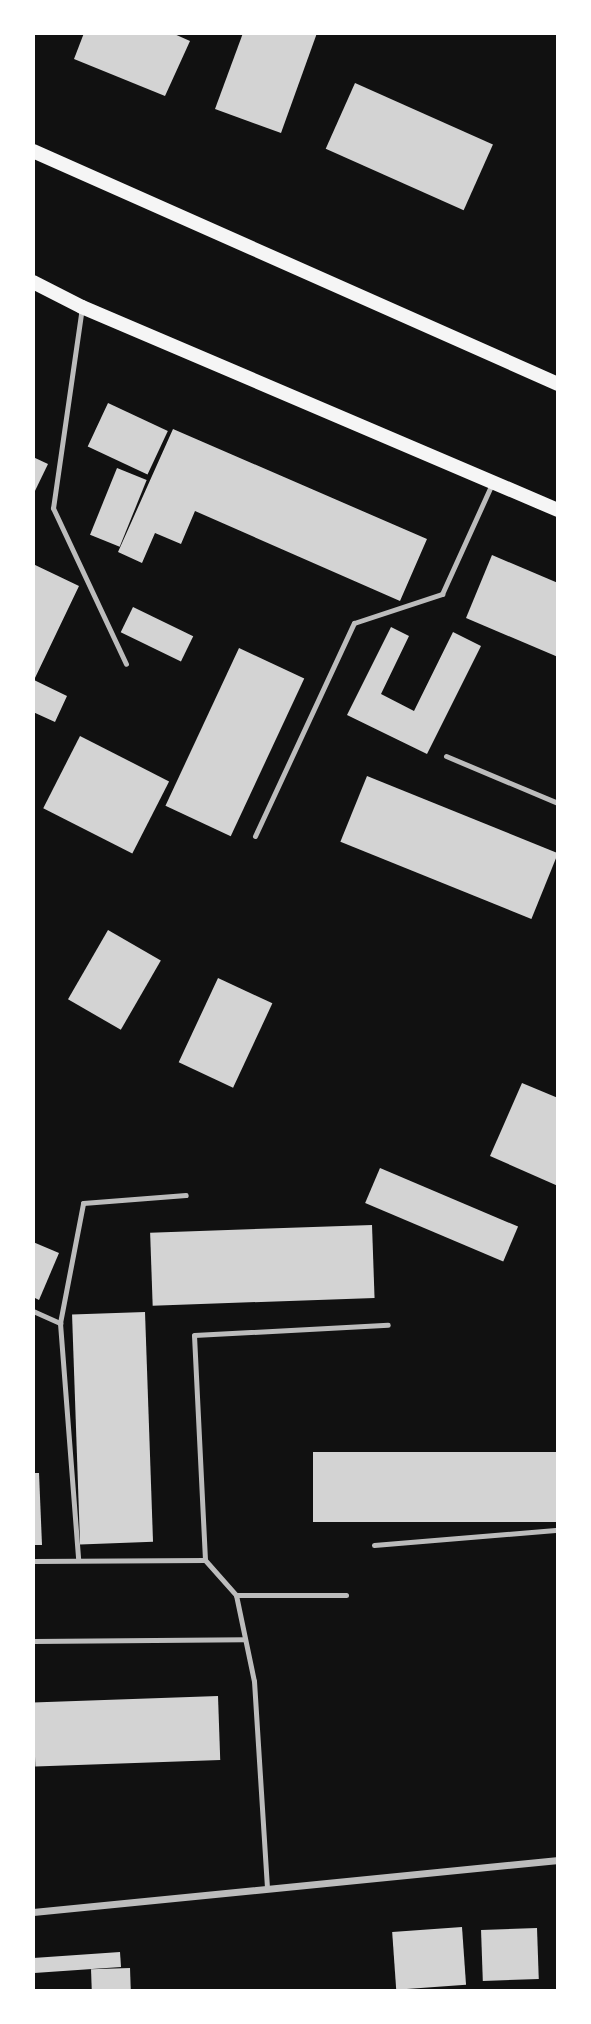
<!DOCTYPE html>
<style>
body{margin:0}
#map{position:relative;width:591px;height:2024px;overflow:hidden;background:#111;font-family:Spectral,serif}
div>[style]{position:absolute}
.building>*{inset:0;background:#d3d3d3;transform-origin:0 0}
.service>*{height:5px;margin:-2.5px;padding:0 2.5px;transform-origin:2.5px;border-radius:2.5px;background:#bcbcbc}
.minor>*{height:7px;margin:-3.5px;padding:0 3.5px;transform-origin:3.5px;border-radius:3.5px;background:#bcbcbc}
.secondary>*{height:14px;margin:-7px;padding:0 7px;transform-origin:7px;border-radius:7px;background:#f5f5f5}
span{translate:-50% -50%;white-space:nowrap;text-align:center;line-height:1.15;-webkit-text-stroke:5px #fff;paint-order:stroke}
.frame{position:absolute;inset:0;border:35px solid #fff;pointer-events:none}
</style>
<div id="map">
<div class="building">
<div style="clip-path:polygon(84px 33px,172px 33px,190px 41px,165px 96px,74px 59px)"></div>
<div style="clip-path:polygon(243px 33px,317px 33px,281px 133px,215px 109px)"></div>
<div style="left:355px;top:83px;width:151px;height:72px;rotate:24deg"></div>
<div style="left:108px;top:403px;width:66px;height:48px;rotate:25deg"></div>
<div style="clip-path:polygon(173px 429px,427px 539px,400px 601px,195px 511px,181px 544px,155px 533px,142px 563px,118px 552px)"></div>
<div style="clip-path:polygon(33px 457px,48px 464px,33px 495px)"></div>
<div style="left:117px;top:468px;width:32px;height:72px;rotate:22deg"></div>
<div style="clip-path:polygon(492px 555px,558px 583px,558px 657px,466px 618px)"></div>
<div style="clip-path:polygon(33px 564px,79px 586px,34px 680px,67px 696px,55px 722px,33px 712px)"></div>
<div style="left:133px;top:607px;width:67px;height:28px;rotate:26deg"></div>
<div style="clip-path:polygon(391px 627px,409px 636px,381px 694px,414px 711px,453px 632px,481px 646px,427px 754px,347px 715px)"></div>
<div style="left:239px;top:648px;width:72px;height:174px;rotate:25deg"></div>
<div style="left:80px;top:736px;width:100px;height:81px;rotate:27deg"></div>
<div style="left:367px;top:776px;width:206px;height:71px;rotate:22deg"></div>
<div style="left:108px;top:930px;width:61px;height:80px;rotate:30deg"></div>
<div style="left:218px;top:978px;width:60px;height:93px;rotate:25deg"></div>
<div style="clip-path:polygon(522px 1083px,558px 1098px,558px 1186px,490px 1156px)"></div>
<div style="left:380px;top:1168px;width:150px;height:38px;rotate:23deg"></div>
<div style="left:372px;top:1225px;width:73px;height:222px;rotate:88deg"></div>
<div style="clip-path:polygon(33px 1242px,59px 1253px,39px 1300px,33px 1297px)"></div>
<div style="left:145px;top:1312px;width:230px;height:73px;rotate:88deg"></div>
<div style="left:558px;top:1452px;width:70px;height:245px;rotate:90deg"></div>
<div style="clip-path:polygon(33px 1473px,39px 1473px,42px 1545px,33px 1545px)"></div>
<div style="left:218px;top:1696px;width:64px;height:185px;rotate:88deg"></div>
<div style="left:462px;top:1927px;width:58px;height:70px;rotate:86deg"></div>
<div style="left:537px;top:1928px;width:51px;height:56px;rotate:88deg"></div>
<div style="left:120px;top:1952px;width:15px;height:87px;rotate:86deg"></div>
<div style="left:130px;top:1968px;width:23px;height:39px;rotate:88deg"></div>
</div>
<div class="service">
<div style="left:82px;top:307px;width:203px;rotate:98.2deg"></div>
<div style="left:53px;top:508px;width:172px;rotate:64.9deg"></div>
<div style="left:446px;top:756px;width:121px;rotate:22.8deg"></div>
<div style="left:255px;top:836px;width:235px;rotate:-65.1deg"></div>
<div style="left:354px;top:623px;width:93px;rotate:-18.2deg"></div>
<div style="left:442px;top:594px;width:121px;rotate:-65.6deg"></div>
<div style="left:33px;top:1311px;width:30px;rotate:24deg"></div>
<div style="left:60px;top:1323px;width:237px;rotate:85.6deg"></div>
<div style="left:60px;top:1323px;width:122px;rotate:-79.1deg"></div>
<div style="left:83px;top:1203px;width:103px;rotate:-4.4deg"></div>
<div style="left:374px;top:1545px;width:185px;rotate:-4.7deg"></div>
<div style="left:205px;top:1560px;width:225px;rotate:-92.8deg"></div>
<div style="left:194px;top:1335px;width:194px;rotate:-3deg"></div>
<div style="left:33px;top:1561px;width:172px;rotate:-0.3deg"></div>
<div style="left:205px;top:1560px;width:47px;rotate:48.5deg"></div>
<div style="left:236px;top:1595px;width:88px;rotate:78.2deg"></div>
<div style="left:254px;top:1681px;width:208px;rotate:86.4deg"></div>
<div style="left:236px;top:1595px;width:110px"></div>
<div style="left:33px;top:1641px;width:212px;rotate:-0.5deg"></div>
</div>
<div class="minor">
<div style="left:33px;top:1912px;width:528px;rotate:-5.66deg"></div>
</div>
<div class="secondary">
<div style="left:33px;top:151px;width:574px;rotate:23.93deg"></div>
<div style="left:33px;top:282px;width:55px;rotate:27deg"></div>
<div style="left:82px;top:307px;width:517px;rotate:23.1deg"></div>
</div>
<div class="frame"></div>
</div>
